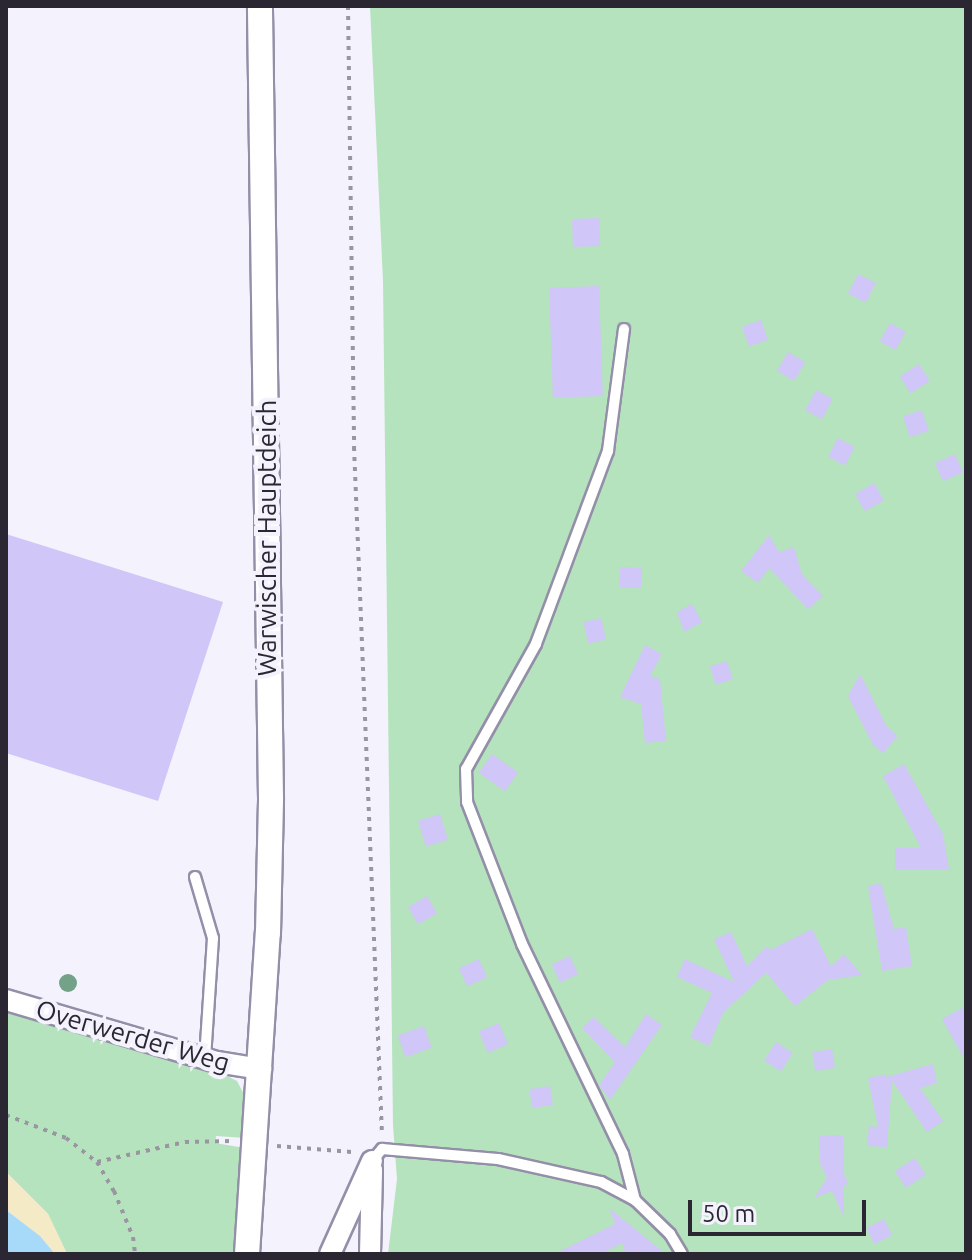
<!DOCTYPE html>
<style>
body{margin:0}
#map{position:relative;width:972px;height:1260px;overflow:hidden;background:#f4f2fd;font-family:Ubuntu,sans-serif}
div>[style]{position:absolute}
.green>*{inset:0;background:#b5e3bd}
.sand>*{inset:0;background:#f4eac5}
.water>*{inset:0;background:#a7daf9}
.building>*{inset:0;background:#d0c6f7;transform-origin:0 0}
.path>*{height:4px;margin-top:-2px;transform-origin:0;background:repeating-linear-gradient(90deg,#9996a1 0 4px,transparent 0 10px)}
.roads{filter:drop-shadow(2px 0 #948fa8) drop-shadow(-2px 0 #948fa8) drop-shadow(0 2px #948fa8) drop-shadow(0 -2px #948fa8)}
.service>*{height:10px;margin:-5px;padding:0 5px;transform-origin:5px;border-radius:5px;background:#fff}
.minor>*{height:20px;margin:-10px;padding:0 10px;transform-origin:10px;border-radius:10px;background:#fff}
.tertiary>*{height:24px;margin:-12px;padding:0 12px;transform-origin:12px;border-radius:12px;background:#fff}
.trees>*{width:18px;height:18px;margin:-9px;border-radius:50%;background:#73a289}
span{translate:-50% -50%;white-space:nowrap;text-align:center;line-height:1.15;-webkit-text-stroke:8px #f4f2fd;paint-order:stroke}
.street-label{font-size:26px;color:#2a2732}
.frame{position:absolute;inset:0;border:8px solid #2a2732;pointer-events:none}
.scale{position:absolute;left:688px;top:1200px;width:178px;height:36px;box-sizing:border-box;border:4px solid #2a2732;border-top:0;padding-left:10px;font-size:24px;line-height:28px;white-space:nowrap;color:#2a2732;-webkit-text-stroke:6px #f4f2fd;paint-order:stroke}
</style>
<div id="map">
<div class="green">
<div style="clip-path:polygon(370px 6px,966px 6px,966px 1254px,388px 1254px,397px 1179px,393px 1125px,383px 281px)"></div>
<div style="clip-path:polygon(6px 1010px,219px 1072px,237px 1081px,247px 1100px,246px 1138px,216px 1136px,215px 1143px,245px 1148px,235px 1254px,67px 1254px,48px 1214px,6px 1172px)"></div>
</div>
<div class="sand">
<div style="clip-path:polygon(6px 1172px,48px 1214px,67px 1254px,55px 1254px,40px 1236px,6px 1210px)"></div>
</div>
<div class="water">
<div style="clip-path:polygon(6px 1210px,40px 1236px,55px 1254px,6px 1254px)"></div>
</div>
<div class="building">
<div style="left:599px;top:218px;width:28px;height:27px;rotate:88deg"></div>
<div style="left:858px;top:274px;width:20px;height:22px;rotate:27deg"></div>
<div style="left:599px;top:286px;width:110px;height:50px;rotate:88deg"></div>
<div style="left:761px;top:320px;width:21px;height:20px;rotate:71deg"></div>
<div style="left:890px;top:323px;width:18px;height:21px;rotate:29deg"></div>
<div style="left:788px;top:352px;width:20px;height:22px;rotate:30deg"></div>
<div style="left:919px;top:364px;width:20px;height:23px;rotate:57deg"></div>
<div style="left:816px;top:390px;width:19px;height:23px;rotate:28deg"></div>
<div style="left:922px;top:410px;width:22px;height:20px;rotate:72deg"></div>
<div style="left:838px;top:438px;width:19px;height:21px;rotate:28deg"></div>
<div style="left:955px;top:454px;width:20px;height:22px;rotate:66deg"></div>
<div style="left:874px;top:483px;width:20px;height:22px;rotate:60deg"></div>
<div style="clip-path:polygon(6px 534px,223px 602px,158px 801px,6px 753px)"></div>
<div style="clip-path:polygon(769px 535px,779px 552px,794px 547px,802px 574px,823px 596px,808px 609px,769px 568px,758px 583px,741px 571px)"></div>
<div style="left:620px;top:567px;width:22px;height:20px;rotate:3deg"></div>
<div style="clip-path:polygon(692px 604px,702px 622px,684px 632px,677px 612px)"></div>
<div style="left:601px;top:618px;width:22px;height:18px;rotate:77deg"></div>
<div style="clip-path:polygon(645px 645px,662px 654px,650px 676px,660px 679px,666px 741px,645px 743px,641px 704px,620px 697px)"></div>
<div style="left:727px;top:661px;width:19px;height:18px;rotate:72deg"></div>
<div style="clip-path:polygon(860px 674px,887px 727px,898px 736px,883px 753px,873px 745px,848px 696px)"></div>
<div style="left:492px;top:754px;width:32px;height:23px;rotate:35deg"></div>
<div style="clip-path:polygon(904px 764px,943px 834px,949px 869px,895px 869px,895px 848px,921px 848px,883px 776px)"></div>
<div style="left:440px;top:814px;width:27px;height:23px;rotate:73deg"></div>
<div style="clip-path:polygon(881px 883px,894px 929px,906px 927px,912px 966px,882px 971px,868px 886px)"></div>
<div style="left:427px;top:896px;width:20px;height:22px;rotate:60deg"></div>
<div style="clip-path:polygon(812px 929px,831px 966px,844px 954px,862px 975px,828px 980px,795px 1006px,766px 973px,723px 1013px,709px 1046px,690px 1037px,712px 993px,677px 977px,685px 959px,734px 982px,714px 939px,731px 932px,747px 966px,767px 946px,770px 950px)"></div>
<div style="left:570px;top:956px;width:20px;height:20px;rotate:66deg"></div>
<div style="left:479px;top:959px;width:20px;height:22px;rotate:66deg"></div>
<div style="clip-path:polygon(966px 1006px,966px 1062px,942px 1019px)"></div>
<div style="clip-path:polygon(646px 1014px,662px 1025px,610px 1100px,599px 1085px,615px 1062px,582px 1028px,594px 1017px,625px 1047px)"></div>
<div style="left:499px;top:1023px;width:23px;height:22px;rotate:67deg"></div>
<div style="left:424px;top:1026px;width:23px;height:28px;rotate:70deg"></div>
<div style="left:776px;top:1042px;width:20px;height:22px;rotate:33deg"></div>
<div style="left:832px;top:1049px;width:19px;height:20px;rotate:81deg"></div>
<div style="clip-path:polygon(933px 1064px,937px 1083px,920px 1088px,943px 1121px,927px 1132px,892px 1081px,887px 1147px,867px 1146px,869px 1126px,878px 1127px,868px 1078px,886px 1074px,886px 1077px)"></div>
<div style="left:550px;top:1086px;width:19px;height:21px;rotate:81deg"></div>
<div style="clip-path:polygon(843px 1135px,844px 1173px,848px 1184px,844px 1186px,844px 1218px,832px 1191px,814px 1198px,827px 1178px,820px 1163px,819px 1136px)"></div>
<div style="left:915px;top:1158px;width:20px;height:24px;rotate:57deg"></div>
<div style="clip-path:polygon(609px 1208px,666px 1254px,626px 1254px,622px 1243px,600px 1254px,554px 1254px,615px 1224px)"></div>
<div style="left:884px;top:1219px;width:18px;height:20px;rotate:63deg"></div>
</div>
<div class="path">
<div style="left:348px;top:6px;width:441px;rotate:89.2deg"></div>
<div style="left:354px;top:447px;width:689px;rotate:87.67deg"></div>
<div style="left:6px;top:1115px;width:64px;rotate:21deg"></div>
<div style="left:66px;top:1138px;width:39px;rotate:38deg"></div>
<div style="left:97px;top:1162px;width:34px;rotate:60deg"></div>
<div style="left:114px;top:1191px;width:50px;rotate:67.6deg"></div>
<div style="left:133px;top:1237px;width:17px;rotate:83deg"></div>
<div style="left:277px;top:1146px;width:75px;rotate:4.6deg"></div>
<div style="left:97px;top:1162px;width:90px;rotate:-12.8deg"></div>
<div style="left:185px;top:1142px;width:47px;rotate:-1.2deg"></div>
</div>
<div class="roads">
<div class="service">
<div style="left:624px;top:329px;width:123px;rotate:97.5deg"></div>
<div style="left:608px;top:451px;width:206px;rotate:110.5deg"></div>
<div style="left:536px;top:644px;width:143px;rotate:119.2deg"></div>
<div style="left:466px;top:769px;width:33px;rotate:88deg"></div>
<div style="left:467px;top:802px;width:152px;rotate:68.8deg"></div>
<div style="left:522px;top:944px;width:233px;rotate:64.3deg"></div>
<div style="left:623px;top:1154px;width:48px;rotate:75.4deg"></div>
<div style="left:195px;top:877px;width:64px;rotate:73.6deg"></div>
<div style="left:213px;top:938px;width:120px;rotate:93.8deg"></div>
<div style="left:372px;top:1161px;width:16px;rotate:-50deg"></div>
<div style="left:382px;top:1149px;width:116px;rotate:4.9deg"></div>
<div style="left:498px;top:1159px;width:106px;rotate:12.6deg"></div>
<div style="left:601px;top:1182px;width:38px;rotate:28deg"></div>
<div style="left:635px;top:1200px;width:49px;rotate:44.2deg"></div>
<div style="left:670px;top:1234px;width:23px;rotate:59deg"></div>
</div>
<div class="minor">
<div style="left:6px;top:1000px;width:220px;rotate:16.4deg"></div>
<div style="left:217px;top:1062px;width:45px;rotate:9deg"></div>
<div style="left:330px;top:1254px;width:102px;rotate:-65.7deg"></div>
<div style="left:370px;top:1254px;width:84px;rotate:-88.6deg"></div>
</div>
<div class="tertiary">
<div style="left:247px;top:1254px;width:322px;rotate:-86.3deg"></div>
<div style="left:268px;top:933px;width:135px;rotate:-88.7deg"></div>
<div style="left:271px;top:798px;width:792px;rotate:-90.8deg"></div>
</div>
</div>
<div class="trees">
<div style="left:68px;top:983px"></div>
</div>
<div class="street-label">
<span style="left:267px;top:538px;rotate:-90deg">Warwischer Hauptdeich</span>
<span style="left:133px;top:1036px;rotate:16deg">Overwerder Weg</span>
</div>
<div class="frame"></div>
<div class="scale">50 m</div>
</div>
